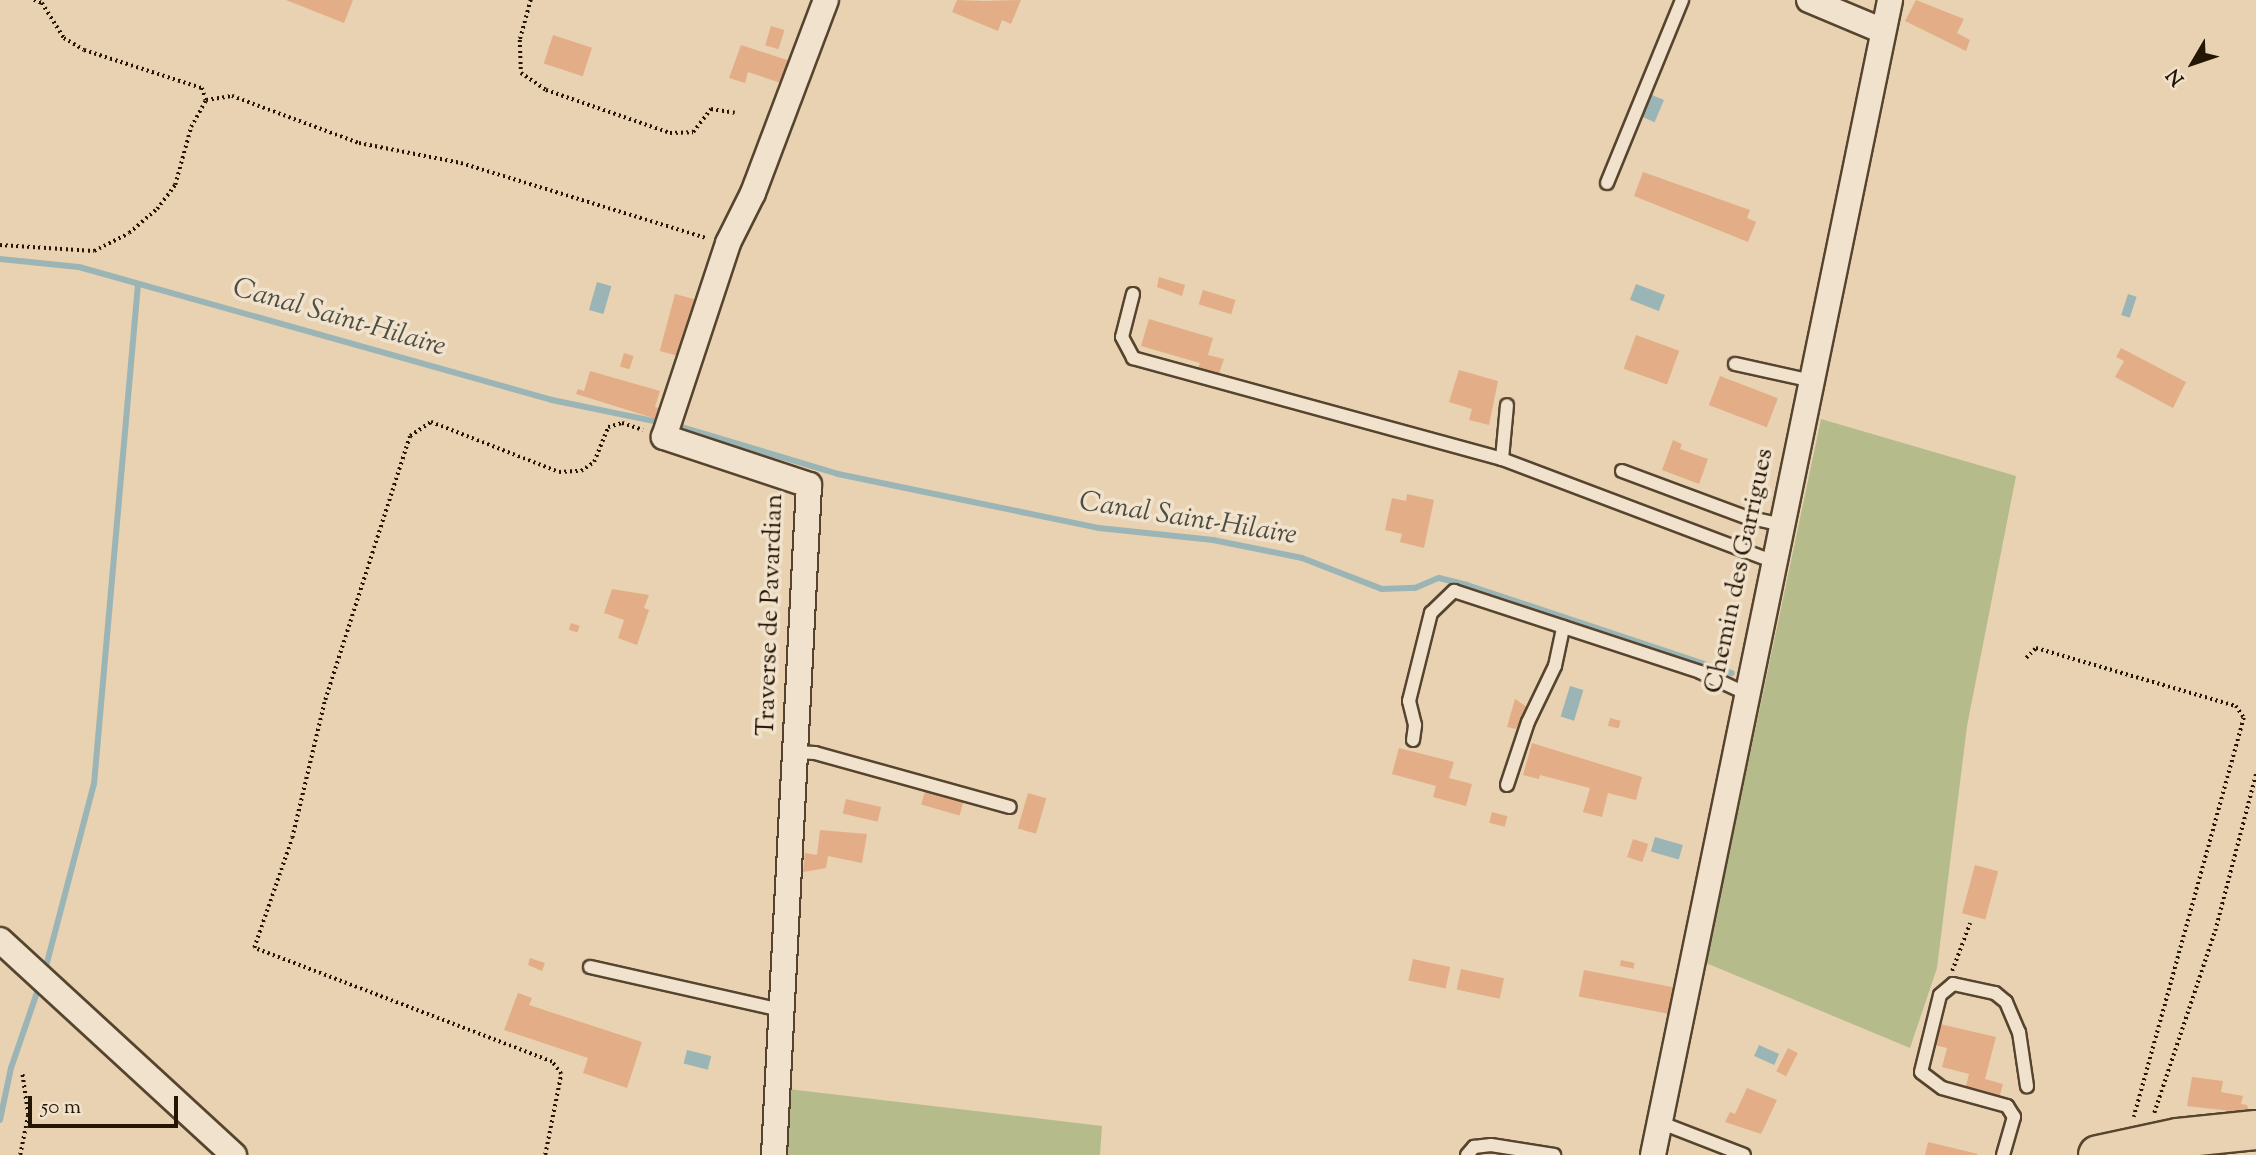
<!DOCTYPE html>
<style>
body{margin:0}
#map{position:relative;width:2256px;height:1155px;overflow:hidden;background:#e8d2b1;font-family:"Sorts Mill Goudy",serif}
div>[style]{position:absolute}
.green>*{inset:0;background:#b6bb8b}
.water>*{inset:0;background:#9bb5b6;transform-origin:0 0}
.stream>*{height:6px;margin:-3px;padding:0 3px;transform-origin:3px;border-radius:3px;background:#9bb5b6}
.building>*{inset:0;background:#e3ae87;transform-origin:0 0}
.path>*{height:3.5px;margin-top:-1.75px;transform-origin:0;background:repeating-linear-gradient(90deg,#251503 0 2px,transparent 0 5.5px)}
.roads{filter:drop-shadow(2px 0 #56442e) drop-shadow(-2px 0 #56442e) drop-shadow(0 2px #56442e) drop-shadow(0 -2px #56442e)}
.service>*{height:12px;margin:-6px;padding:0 6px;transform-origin:6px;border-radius:6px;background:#f0e2cc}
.minor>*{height:24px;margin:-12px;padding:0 12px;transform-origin:12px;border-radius:12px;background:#f0e2cc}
.primary>*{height:38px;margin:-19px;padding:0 19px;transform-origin:19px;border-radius:19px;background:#e8d2b1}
span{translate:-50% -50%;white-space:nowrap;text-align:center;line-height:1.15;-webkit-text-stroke:7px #f0e2cc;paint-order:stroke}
.street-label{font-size:26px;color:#251503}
.water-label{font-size:28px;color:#4e4d42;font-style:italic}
.north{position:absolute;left:2158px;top:28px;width:70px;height:70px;-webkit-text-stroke:5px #f0e2cc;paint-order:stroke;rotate:231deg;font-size:19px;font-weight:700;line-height:28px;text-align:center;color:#251503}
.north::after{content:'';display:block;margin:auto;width:24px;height:32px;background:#251503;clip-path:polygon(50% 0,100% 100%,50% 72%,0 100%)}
.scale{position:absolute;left:28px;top:1096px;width:150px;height:32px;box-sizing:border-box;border:4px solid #251503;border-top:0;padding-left:9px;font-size:21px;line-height:24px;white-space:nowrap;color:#251503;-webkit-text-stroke:5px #f0e2cc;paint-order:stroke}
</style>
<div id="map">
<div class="green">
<div style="clip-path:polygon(1821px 419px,2016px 476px,1967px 726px,1937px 968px,1910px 1048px,1706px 963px)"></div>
<div style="clip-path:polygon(788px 1089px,1102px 1126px,1100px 1155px,784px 1155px)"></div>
</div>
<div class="water">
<div style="left:1652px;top:95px;width:13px;height:24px;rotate:23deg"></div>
<div style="left:597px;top:282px;width:15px;height:29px;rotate:16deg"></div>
<div style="left:1636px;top:284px;width:31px;height:17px;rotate:21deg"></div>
<div style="left:2128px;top:294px;width:9px;height:22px;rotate:18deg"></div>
<div style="left:1570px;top:686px;width:14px;height:32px;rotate:17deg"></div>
<div style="left:1655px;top:837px;width:29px;height:15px;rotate:16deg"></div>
<div style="left:1759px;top:1045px;width:22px;height:12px;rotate:24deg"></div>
<div style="left:687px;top:1050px;width:25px;height:14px;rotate:14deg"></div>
</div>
<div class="stream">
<div style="left:0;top:259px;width:79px;rotate:5.8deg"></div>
<div style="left:79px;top:267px;width:491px;rotate:15.7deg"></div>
<div style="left:552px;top:400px;width:113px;rotate:11.7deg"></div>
<div style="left:675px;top:425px;width:170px;rotate:16.7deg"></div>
<div style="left:838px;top:474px;width:267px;rotate:11.7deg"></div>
<div style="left:1099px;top:528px;width:115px;rotate:6deg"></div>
<div style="left:1213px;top:540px;width:91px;rotate:11.4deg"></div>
<div style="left:1302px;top:558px;width:86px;rotate:21.2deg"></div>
<div style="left:1382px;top:589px;width:33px;rotate:-2deg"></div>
<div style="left:1415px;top:588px;width:26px;rotate:-23deg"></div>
<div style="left:1439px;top:578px;width:29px;rotate:14deg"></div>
<div style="left:1467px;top:585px;width:279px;rotate:18.4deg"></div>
<div style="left:44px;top:974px;width:196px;rotate:-75.3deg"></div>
<div style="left:94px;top:784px;width:502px;rotate:-84.97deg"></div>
<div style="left:0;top:1120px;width:53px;rotate:-78.1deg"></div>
<div style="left:11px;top:1068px;width:89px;rotate:-71deg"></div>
</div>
<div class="building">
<div style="clip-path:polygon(286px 0,353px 0,344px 23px)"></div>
<div style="clip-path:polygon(957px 0,984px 1px,1021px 0,1011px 24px,1002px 20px,998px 31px,952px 12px)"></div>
<div style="clip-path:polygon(1916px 0,1964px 19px,1957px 33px,1970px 40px,1966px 51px,1905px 21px)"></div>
<div style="left:771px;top:26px;width:14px;height:20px;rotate:17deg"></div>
<div style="left:553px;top:35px;width:41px;height:30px;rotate:18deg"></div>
<div style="clip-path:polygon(741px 45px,790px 61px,781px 83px,748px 72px,745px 83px,729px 78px)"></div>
<div style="clip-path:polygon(1643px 172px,1750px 210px,1747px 218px,1756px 222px,1748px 242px,1634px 196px)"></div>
<div style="clip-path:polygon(1159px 277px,1185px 285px,1182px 296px,1157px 287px)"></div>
<div style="left:1203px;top:290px;width:34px;height:15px;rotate:17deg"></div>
<div style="left:675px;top:294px;width:30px;height:59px;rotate:15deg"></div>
<div style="clip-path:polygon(1149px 319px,1213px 338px,1208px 355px,1224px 359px,1219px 374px,1198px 368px,1200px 363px,1141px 346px)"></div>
<div style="left:1636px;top:335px;width:46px;height:36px;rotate:20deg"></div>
<div style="clip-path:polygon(2121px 348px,2186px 382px,2173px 408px,2115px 377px,2124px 361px,2116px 357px)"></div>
<div style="left:624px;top:353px;width:10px;height:14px;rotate:17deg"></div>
<div style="clip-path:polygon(1459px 370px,1498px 381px,1489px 425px,1469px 420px,1472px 409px,1449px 402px)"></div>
<div style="clip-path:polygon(590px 371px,660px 391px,655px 407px,666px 410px,663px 421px,576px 394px,578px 389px,584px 391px)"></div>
<div style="left:1720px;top:376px;width:62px;height:31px;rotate:21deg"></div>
<div style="clip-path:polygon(1673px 440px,1682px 444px,1680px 449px,1708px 459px,1699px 484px,1662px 470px)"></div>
<div style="clip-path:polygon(1407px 494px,1434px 500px,1424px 548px,1400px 542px,1402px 534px,1385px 530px,1392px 498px,1406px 501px)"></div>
<div style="clip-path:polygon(612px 589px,649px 595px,644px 608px,649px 610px,637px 645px,618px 638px,624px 620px,604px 613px)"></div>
<div style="left:571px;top:623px;width:9px;height:7px;rotate:18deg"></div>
<div style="clip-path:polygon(1515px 699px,1528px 708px,1516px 729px,1507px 727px)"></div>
<div style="left:1610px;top:718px;width:11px;height:8px;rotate:15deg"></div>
<div style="clip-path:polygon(1532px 743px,1642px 777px,1636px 800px,1608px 793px,1602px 817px,1583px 812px,1590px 788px,1540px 775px,1539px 779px,1523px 775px)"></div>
<div style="clip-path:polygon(1399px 748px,1454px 762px,1449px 778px,1472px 784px,1466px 806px,1433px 797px,1436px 786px,1392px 774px)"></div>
<div style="left:925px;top:791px;width:40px;height:14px;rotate:16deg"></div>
<div style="left:1028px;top:793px;width:19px;height:37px;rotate:16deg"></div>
<div style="left:846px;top:799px;width:36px;height:15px;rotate:13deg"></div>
<div style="left:1492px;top:812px;width:16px;height:11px;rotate:15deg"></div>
<div style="clip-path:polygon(820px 830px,867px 834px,862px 863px,828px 856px,826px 868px,803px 872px,805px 853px,817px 855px)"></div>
<div style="left:1633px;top:839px;width:16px;height:19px;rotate:18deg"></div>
<div style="left:1975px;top:865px;width:24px;height:50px;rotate:15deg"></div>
<div style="clip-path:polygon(530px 958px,545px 963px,542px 971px,528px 965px)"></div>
<div style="left:1413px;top:959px;width:38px;height:22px;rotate:12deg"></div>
<div style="left:1621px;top:960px;width:14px;height:6px;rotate:12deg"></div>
<div style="left:1461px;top:969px;width:44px;height:21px;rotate:12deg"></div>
<div style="left:1584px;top:970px;width:91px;height:27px;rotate:11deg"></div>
<div style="clip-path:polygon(518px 993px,532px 998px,529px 1005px,642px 1042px,627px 1088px,583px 1073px,588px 1058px,504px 1030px)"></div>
<div style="clip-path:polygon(1940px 1024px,1996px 1037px,1985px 1079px,2003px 1084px,1999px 1099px,1965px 1090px,1969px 1074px,1942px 1067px,1947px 1048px,1934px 1045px)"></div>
<div style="left:1788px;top:1048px;width:11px;height:26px;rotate:27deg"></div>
<div style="clip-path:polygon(2192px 1077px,2223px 1081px,2221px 1092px,2243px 1096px,2241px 1104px,2247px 1105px,2249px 1113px,2187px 1106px)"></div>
<div style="clip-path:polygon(1747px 1088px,1777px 1100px,1761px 1134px,1725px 1122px,1730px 1112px,1735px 1114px)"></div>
<div style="clip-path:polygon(1928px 1142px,1978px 1154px,1977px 1155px,1925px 1155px)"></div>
</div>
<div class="path">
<div style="left:34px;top:0;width:9px;rotate:21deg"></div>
<div style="left:42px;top:3px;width:41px;rotate:57.8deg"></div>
<div style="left:64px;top:38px;width:23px;rotate:31deg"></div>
<div style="left:84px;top:50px;width:124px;rotate:17.9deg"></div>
<div style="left:202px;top:88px;width:13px;rotate:72deg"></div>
<div style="left:531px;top:0;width:41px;rotate:105.4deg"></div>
<div style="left:520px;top:40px;width:33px;rotate:88deg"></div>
<div style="left:521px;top:73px;width:30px;rotate:34deg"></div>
<div style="left:546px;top:90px;width:131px;rotate:19.1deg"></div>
<div style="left:670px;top:133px;width:23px;rotate:-2deg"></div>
<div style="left:693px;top:132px;width:29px;rotate:-52deg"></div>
<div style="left:711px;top:109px;width:24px;rotate:9deg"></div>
<div style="left:0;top:245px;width:94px;rotate:3.7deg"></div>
<div style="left:94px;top:251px;width:39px;rotate:-27deg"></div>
<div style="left:129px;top:233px;width:37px;rotate:-41deg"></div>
<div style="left:157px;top:209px;width:30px;rotate:-53deg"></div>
<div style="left:175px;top:185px;width:60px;rotate:-74.6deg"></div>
<div style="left:191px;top:127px;width:31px;rotate:-61deg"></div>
<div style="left:206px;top:100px;width:26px;rotate:-9deg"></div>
<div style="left:232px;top:96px;width:135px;rotate:20.3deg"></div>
<div style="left:359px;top:143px;width:104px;rotate:11.1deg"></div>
<div style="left:461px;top:163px;width:256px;rotate:17deg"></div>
<div style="left:2026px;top:658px;width:14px;rotate:-45deg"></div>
<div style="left:2036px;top:648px;width:208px;rotate:16.2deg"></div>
<div style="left:2236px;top:706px;width:14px;rotate:56deg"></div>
<div style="left:2244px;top:718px;width:414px;rotate:105.4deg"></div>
<div style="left:1952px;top:971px;width:51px;rotate:-69.4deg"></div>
<div style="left:2154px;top:1113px;width:192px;rotate:-71.5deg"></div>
<div style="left:2215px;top:931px;width:162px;rotate:-75.4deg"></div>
<div style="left:20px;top:1155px;width:41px;rotate:-78.7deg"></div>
<div style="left:28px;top:1115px;width:42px;rotate:-98.1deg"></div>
<div style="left:545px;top:1155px;width:83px;rotate:-78.8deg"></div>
<div style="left:561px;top:1074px;width:15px;rotate:-127deg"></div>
<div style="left:552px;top:1062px;width:319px;rotate:-159.1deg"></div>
<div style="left:254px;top:948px;width:116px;rotate:-70.9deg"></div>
<div style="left:292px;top:838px;width:142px;rotate:-76.6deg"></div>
<div style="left:325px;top:700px;width:277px;rotate:-72.2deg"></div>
<div style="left:410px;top:436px;width:25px;rotate:-34deg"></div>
<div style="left:431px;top:422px;width:137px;rotate:21.3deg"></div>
<div style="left:559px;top:472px;width:22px;rotate:-3deg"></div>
<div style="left:581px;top:471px;width:16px;rotate:-35deg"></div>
<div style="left:594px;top:462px;width:38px;rotate:-68deg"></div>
<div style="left:608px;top:427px;width:15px;rotate:-16deg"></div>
<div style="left:622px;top:423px;width:22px;rotate:18deg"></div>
</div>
<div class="roads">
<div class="service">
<div style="left:1607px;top:183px;width:198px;rotate:-67.7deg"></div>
<div style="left:1133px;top:294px;width:44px;rotate:104.3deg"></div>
<div style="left:1122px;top:337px;width:24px;rotate:62deg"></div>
<div style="left:1133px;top:358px;width:383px;rotate:15.3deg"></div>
<div style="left:1502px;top:459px;width:291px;rotate:20.7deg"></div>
<div style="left:1735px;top:364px;width:79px;rotate:12.4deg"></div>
<div style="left:1502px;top:459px;width:54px;rotate:-84.7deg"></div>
<div style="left:1622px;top:471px;width:132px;rotate:20.4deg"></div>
<div style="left:1746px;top:517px;width:35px;rotate:12deg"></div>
<div style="left:1413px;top:740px;width:15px;rotate:-82deg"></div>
<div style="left:1415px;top:725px;width:25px;rotate:-104deg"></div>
<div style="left:1409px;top:701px;width:91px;rotate:-76deg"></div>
<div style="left:1431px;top:613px;width:32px;rotate:-44deg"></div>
<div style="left:1454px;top:591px;width:259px;rotate:18.2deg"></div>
<div style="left:1700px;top:672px;width:50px;rotate:25deg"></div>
<div style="left:795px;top:752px;width:20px;rotate:3deg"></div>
<div style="left:815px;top:753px;width:202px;rotate:15.5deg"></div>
<div style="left:1507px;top:785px;width:66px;rotate:-71.6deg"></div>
<div style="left:1528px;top:722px;width:62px;rotate:-64.3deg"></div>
<div style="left:1555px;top:666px;width:40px;rotate:-78deg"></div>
<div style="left:590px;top:967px;width:196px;rotate:12.7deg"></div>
<div style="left:1659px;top:1122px;width:91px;rotate:21.2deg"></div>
<div style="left:1467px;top:1155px;width:11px;rotate:-49deg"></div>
<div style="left:1474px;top:1147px;width:17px;rotate:-7deg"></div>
<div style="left:1491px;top:1145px;width:64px;rotate:9deg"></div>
<div style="left:2003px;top:1155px;width:40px;rotate:-74deg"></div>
<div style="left:2014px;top:1117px;width:13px;rotate:-122deg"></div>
<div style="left:2007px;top:1106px;width:67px;rotate:-164.5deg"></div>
<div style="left:1942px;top:1088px;width:26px;rotate:-143deg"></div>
<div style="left:1921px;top:1072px;width:79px;rotate:-76.1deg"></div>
<div style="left:1940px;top:995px;width:17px;rotate:-40deg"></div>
<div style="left:1953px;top:984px;width:43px;rotate:12.1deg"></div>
<div style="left:1995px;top:993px;width:14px;rotate:39deg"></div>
<div style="left:2006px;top:1002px;width:33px;rotate:67deg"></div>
<div style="left:2019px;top:1032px;width:55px;rotate:81.6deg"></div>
</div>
<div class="minor">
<div style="left:1809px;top:0;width:80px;rotate:22.7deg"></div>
<div style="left:0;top:940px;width:318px;rotate:42.6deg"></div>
<div style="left:774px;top:1155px;width:671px;rotate:-87.01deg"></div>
<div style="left:809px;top:485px;width:153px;rotate:-161.7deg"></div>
<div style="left:664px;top:437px;width:204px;rotate:-71.7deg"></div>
<div style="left:728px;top:243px;width:56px;rotate:-63.4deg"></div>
<div style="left:753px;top:193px;width:206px;rotate:-69.3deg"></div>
<div style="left:1653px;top:1155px;width:1179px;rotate:-78.4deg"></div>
</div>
<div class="primary">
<div style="left:2098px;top:1155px;width:82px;rotate:-12deg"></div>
<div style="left:2178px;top:1138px;width:78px;rotate:-5.9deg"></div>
</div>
</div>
<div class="street-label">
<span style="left:1740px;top:571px;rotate:-78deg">Chemin des Garrigues</span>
<span style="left:771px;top:615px;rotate:-88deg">Traverse de Pavardian</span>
</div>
<div class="water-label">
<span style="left:339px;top:318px;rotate:16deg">Canal Saint-Hilaire</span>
<span style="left:1188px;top:519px;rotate:9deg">Canal Saint-Hilaire</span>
</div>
<div class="north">N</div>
<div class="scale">50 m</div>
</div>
